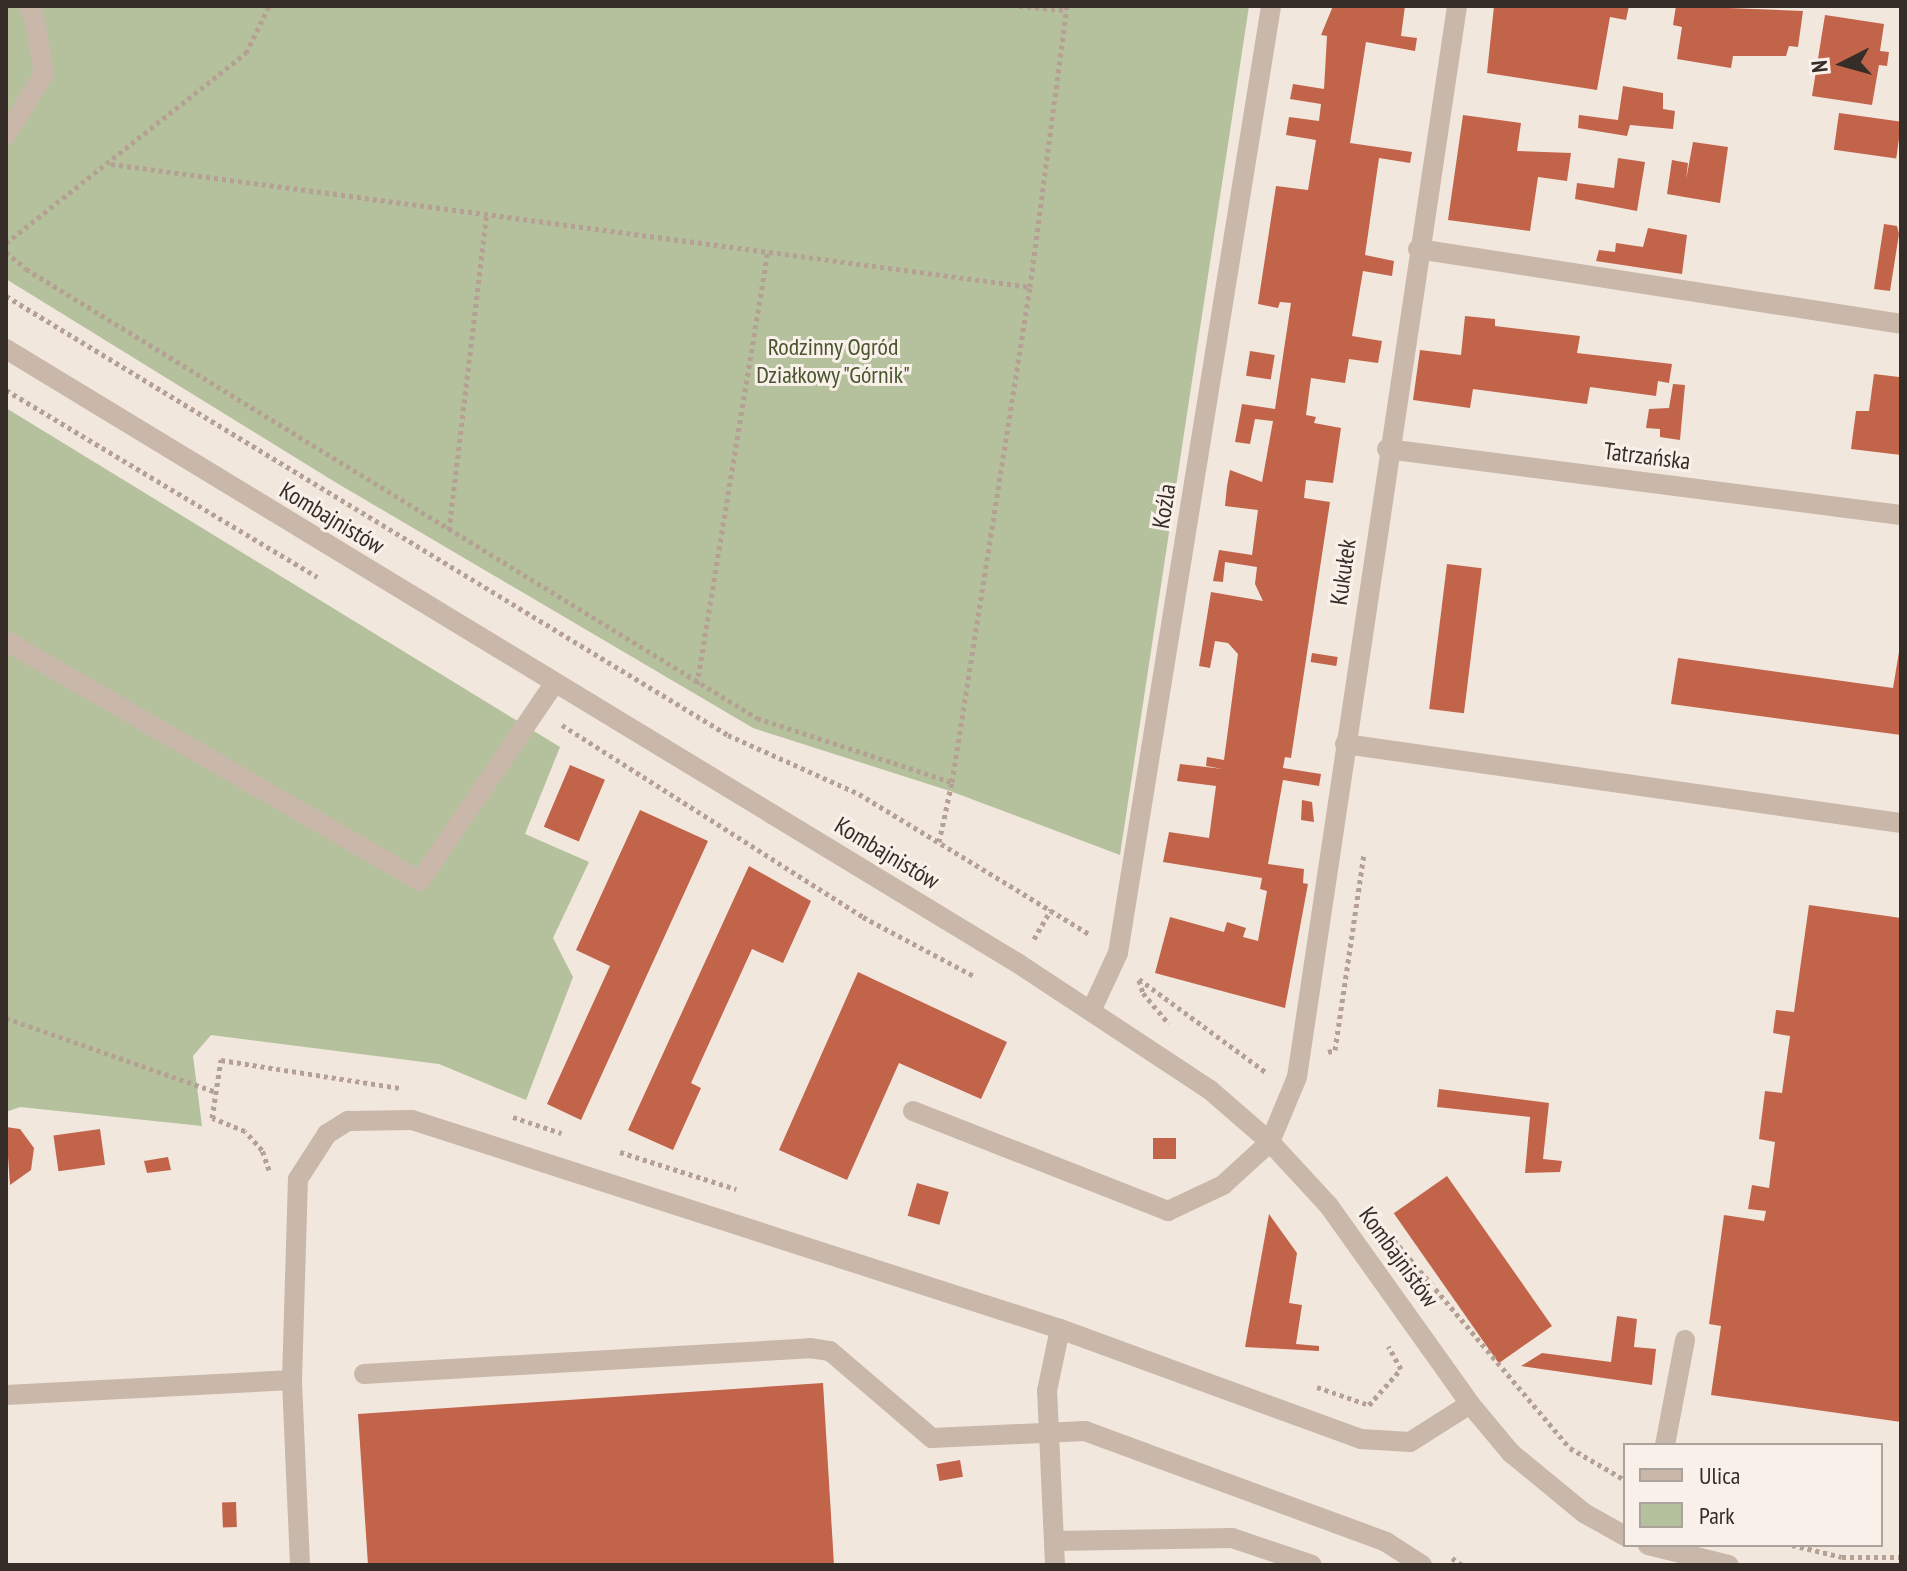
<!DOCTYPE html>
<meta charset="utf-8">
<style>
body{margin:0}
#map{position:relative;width:1907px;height:1571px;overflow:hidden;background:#f1e7dd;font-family:"PT Sans Narrow",sans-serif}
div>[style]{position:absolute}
.green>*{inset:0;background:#b5c09d}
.building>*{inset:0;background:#c2644a;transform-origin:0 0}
.path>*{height:5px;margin-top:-2.5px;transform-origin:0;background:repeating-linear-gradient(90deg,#b5a193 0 4px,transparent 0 8px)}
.lane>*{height:20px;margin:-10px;padding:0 10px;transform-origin:10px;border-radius:10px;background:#c9b7a9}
.street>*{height:20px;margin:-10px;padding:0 10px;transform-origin:10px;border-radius:10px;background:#c9b7a9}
span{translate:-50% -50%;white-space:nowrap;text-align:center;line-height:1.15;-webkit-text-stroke:6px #f9f1e9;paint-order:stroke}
.park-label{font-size:24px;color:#47542d}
.street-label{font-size:24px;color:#362c28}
.frame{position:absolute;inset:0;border:8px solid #362c28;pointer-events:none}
.legend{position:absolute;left:1623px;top:1443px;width:260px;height:104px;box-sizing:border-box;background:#f9f1e9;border:2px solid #aba29c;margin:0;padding:10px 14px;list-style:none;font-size:24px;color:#362c28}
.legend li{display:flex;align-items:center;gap:16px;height:40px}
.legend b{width:40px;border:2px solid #aba29c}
.north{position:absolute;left:1803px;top:24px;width:80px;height:80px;-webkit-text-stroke:6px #f9f1e9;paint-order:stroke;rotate:264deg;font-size:22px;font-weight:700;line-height:32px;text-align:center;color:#362c28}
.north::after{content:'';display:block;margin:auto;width:28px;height:36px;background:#362c28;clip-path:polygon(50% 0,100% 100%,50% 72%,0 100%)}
</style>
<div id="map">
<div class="green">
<div style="clip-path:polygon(6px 6px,1249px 6px,1120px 855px,950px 791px,753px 728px,335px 482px,6px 279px)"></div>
<div style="clip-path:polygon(6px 408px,560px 747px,525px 834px,589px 862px,553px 938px,573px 977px,526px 1100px,439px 1064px,211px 1035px,193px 1056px,202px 1126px,20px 1107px,6px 1112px)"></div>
</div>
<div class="building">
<div style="clip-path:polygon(1333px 6px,1405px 6px,1401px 36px,1417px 38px,1415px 51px,1366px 42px,1350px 143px,1412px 152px,1410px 163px,1379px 158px,1365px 255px,1394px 261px,1392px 276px,1363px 271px,1352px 336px,1382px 341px,1378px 363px,1349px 359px,1345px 383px,1311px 378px,1306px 415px,1316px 417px,1314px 423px,1341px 428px,1333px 483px,1306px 480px,1304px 498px,1330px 502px,1291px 758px,1285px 757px,1283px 768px,1321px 774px,1319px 786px,1283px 780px,1268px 864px,1304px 869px,1303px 883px,1308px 884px,1285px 1008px,1155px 973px,1170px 917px,1224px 932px,1227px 922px,1246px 928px,1243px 937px,1258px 941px,1267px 891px,1260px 889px,1262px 878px,1163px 862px,1169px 832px,1209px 838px,1216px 786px,1177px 781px,1180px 764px,1223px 769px,1206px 766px,1207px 757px,1224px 760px,1238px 654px,1228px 643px,1215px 641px,1210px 668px,1199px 666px,1211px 592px,1263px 601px,1255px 584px,1257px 567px,1225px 562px,1223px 582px,1213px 581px,1219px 550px,1252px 555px,1258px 510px,1225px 506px,1227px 486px,1230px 470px,1262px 482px,1273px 421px,1255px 419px,1250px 444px,1235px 442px,1242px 404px,1275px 409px,1291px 303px,1280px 302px,1278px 308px,1258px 304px,1276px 186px,1308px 190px,1316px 140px,1286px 135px,1289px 117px,1319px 121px,1321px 104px,1290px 99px,1293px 84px,1324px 89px,1327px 36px,1321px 35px)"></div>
<div style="clip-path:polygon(1494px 6px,1629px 6px,1626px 20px,1610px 17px,1597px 90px,1487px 73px)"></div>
<div style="clip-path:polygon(1676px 6px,1803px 11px,1798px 47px,1789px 46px,1786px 56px,1733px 56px,1731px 68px,1677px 59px,1682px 27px,1673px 25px)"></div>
<div style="clip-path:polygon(1825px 15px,1884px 24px,1880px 51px,1889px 52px,1887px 66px,1879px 65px,1872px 105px,1812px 96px)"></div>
<div style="clip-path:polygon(1623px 86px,1663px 93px,1663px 109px,1675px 111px,1673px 129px,1630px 125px,1627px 136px,1578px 128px,1579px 115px,1618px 120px)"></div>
<div style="left:1839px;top:113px;width:63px;height:37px;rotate:8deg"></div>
<div style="clip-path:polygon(1463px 115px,1521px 123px,1517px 151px,1571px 153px,1567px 181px,1538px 177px,1530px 231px,1448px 220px)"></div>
<div style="clip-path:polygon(1693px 142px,1728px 147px,1720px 203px,1667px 194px,1672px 160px,1688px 163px,1686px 180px)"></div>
<div style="clip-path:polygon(1618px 158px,1645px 162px,1637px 211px,1575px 199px,1577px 183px,1614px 188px)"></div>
<div style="clip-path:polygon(1884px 224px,1897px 226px,1899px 234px,1890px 291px,1874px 289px)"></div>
<div style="clip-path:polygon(1648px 228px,1687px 235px,1682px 274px,1596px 261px,1599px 250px,1615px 252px,1616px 243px,1643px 247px)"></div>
<div style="clip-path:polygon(1465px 316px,1495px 319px,1495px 326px,1580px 336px,1577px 353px,1672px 364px,1669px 383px,1658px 381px,1656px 396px,1590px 387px,1587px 404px,1473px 389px,1470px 408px,1413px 400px,1420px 350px,1461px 355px)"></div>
<div style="left:1250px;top:351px;width:25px;height:25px;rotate:9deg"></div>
<div style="clip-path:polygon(1874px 374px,1899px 377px,1901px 455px,1851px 449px,1856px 411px,1869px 411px)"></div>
<div style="clip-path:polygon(1673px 384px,1685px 385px,1680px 440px,1660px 437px,1660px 429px,1646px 428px,1649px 409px,1669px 408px)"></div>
<div style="left:1447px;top:564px;width:35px;height:146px;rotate:7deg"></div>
<div style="clip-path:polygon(1899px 652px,1901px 735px,1671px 704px,1678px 658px,1893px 688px)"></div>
<div style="left:1312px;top:653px;width:26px;height:9px;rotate:9deg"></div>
<div style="left:570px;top:765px;width:38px;height:67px;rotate:23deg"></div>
<div style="clip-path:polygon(1302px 800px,1312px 802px,1314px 822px,1301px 820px)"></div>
<div style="clip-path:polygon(640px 810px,708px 841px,581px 1120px,547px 1104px,610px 966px,576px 950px)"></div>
<div style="clip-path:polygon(749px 866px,811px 901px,783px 963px,752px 949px,691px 1083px,701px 1088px,673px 1150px,628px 1130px)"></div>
<div style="clip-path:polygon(1809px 905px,1901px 918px,1901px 1422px,1711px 1395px,1721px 1326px,1709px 1324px,1724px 1215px,1764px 1221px,1766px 1211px,1748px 1209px,1752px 1185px,1769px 1188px,1775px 1142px,1759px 1139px,1765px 1091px,1782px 1093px,1790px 1036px,1773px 1033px,1776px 1010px,1794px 1012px)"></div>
<div style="clip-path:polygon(858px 972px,1007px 1042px,981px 1099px,899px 1063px,847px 1180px,779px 1150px)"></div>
<div style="clip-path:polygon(1439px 1089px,1549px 1103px,1543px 1159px,1562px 1161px,1560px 1172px,1525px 1173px,1530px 1117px,1437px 1107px)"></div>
<div style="clip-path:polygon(6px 1127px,20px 1129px,34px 1148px,31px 1170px,10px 1185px)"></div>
<div style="left:100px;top:1129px;width:36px;height:47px;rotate:82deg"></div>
<div style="left:1153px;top:1138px;width:23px;height:21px"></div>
<div style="clip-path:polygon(168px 1157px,171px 1170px,147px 1173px,144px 1161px)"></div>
<div style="left:1447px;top:1176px;width:183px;height:65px;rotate:55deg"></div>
<div style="left:917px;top:1183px;width:33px;height:34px;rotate:16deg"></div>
<div style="clip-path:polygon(1269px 1214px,1297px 1253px,1289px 1303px,1302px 1305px,1296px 1344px,1319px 1346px,1319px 1351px,1245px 1347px)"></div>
<div style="clip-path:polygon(1617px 1316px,1637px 1319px,1634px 1347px,1656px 1349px,1652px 1385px,1521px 1366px,1542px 1353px,1611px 1362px)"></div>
<div style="clip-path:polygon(823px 1383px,834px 1565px,368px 1565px,358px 1414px)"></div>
<div style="left:960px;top:1460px;width:17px;height:24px;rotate:80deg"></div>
<div style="left:236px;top:1502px;width:25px;height:14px;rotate:88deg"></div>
</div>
<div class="path">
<div style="left:1019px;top:6px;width:47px;rotate:4.9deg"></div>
<div style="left:111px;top:164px;width:927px;rotate:7.62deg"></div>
<div style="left:6px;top:243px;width:306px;rotate:-38.4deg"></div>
<div style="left:246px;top:53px;width:52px;rotate:-63.9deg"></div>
<div style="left:6px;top:252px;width:26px;rotate:40deg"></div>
<div style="left:26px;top:269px;width:858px;rotate:31.56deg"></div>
<div style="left:757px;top:718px;width:205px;rotate:18.2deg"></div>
<div style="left:952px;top:782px;width:501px;rotate:-81.05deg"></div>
<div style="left:1030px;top:287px;width:283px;rotate:-82.5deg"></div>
<div style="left:6px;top:296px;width:845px;rotate:31.3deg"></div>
<div style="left:728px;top:735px;width:144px;rotate:24.2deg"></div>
<div style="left:859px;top:794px;width:271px;rotate:31.3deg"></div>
<div style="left:6px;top:390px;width:363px;rotate:31deg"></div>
<div style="left:449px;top:530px;width:320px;rotate:-83.2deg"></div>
<div style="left:697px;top:684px;width:440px;rotate:-80.7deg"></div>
<div style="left:562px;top:725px;width:357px;rotate:32.5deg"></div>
<div style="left:863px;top:917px;width:126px;rotate:28deg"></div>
<div style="left:939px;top:842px;width:61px;rotate:-77.8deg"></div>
<div style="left:1034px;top:939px;width:34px;rotate:-60deg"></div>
<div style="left:1139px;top:979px;width:159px;rotate:36.3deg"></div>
<div style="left:1139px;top:980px;width:14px;rotate:73deg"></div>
<div style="left:1143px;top:993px;width:40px;rotate:50deg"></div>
<div style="left:6px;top:1018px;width:223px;rotate:19.4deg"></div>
<div style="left:1328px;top:1052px;width:7px;rotate:-16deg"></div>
<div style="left:1335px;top:1050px;width:199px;rotate:-81.6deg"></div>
<div style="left:513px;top:1117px;width:51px;rotate:18.4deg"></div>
<div style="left:620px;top:1152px;width:122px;rotate:17.7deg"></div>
<div style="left:269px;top:1170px;width:21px;rotate:-109deg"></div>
<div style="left:262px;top:1150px;width:25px;rotate:-132deg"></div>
<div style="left:245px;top:1131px;width:35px;rotate:-158deg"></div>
<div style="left:212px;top:1118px;width:59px;rotate:-81.2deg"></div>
<div style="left:221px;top:1060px;width:180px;rotate:8.9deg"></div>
<div style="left:1394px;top:1240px;width:272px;rotate:49.8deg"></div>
<div style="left:1570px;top:1448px;width:64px;rotate:30.2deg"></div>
<div style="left:1317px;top:1387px;width:55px;rotate:19.1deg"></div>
<div style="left:1369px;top:1405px;width:48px;rotate:-48.4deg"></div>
<div style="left:1401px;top:1369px;width:26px;rotate:-119deg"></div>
<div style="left:1792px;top:1545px;width:51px;rotate:13.5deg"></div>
<div style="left:1842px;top:1557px;width:59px"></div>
<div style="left:1452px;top:1558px;width:12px;rotate:35deg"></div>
</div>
<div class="lane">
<div style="left:6px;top:135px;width:72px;rotate:-58.1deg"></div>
<div style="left:44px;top:74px;width:59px;rotate:-99.8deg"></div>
<div style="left:34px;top:16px;width:12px;rotate:-121deg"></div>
<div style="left:1418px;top:249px;width:489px;rotate:8.8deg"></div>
<div style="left:6px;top:641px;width:479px;rotate:30.1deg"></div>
<div style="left:420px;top:881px;width:238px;rotate:-55.8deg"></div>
<div style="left:1345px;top:744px;width:562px;rotate:8.09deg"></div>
<div style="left:913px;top:1111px;width:274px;rotate:21.4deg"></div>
<div style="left:1168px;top:1211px;width:61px;rotate:-25.3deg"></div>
<div style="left:1223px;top:1185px;width:64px;rotate:-42.5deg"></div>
<div style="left:364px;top:1374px;width:447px;rotate:-3.3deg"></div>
<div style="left:810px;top:1348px;width:20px;rotate:9deg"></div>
<div style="left:830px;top:1351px;width:134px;rotate:40.5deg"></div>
<div style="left:932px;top:1438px;width:153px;rotate:-2.6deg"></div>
<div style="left:1085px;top:1431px;width:321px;rotate:20.2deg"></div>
<div style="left:1386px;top:1542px;width:43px;rotate:32.6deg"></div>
<div style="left:6px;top:1395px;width:286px;rotate:-3deg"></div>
<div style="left:1665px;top:1445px;width:107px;rotate:-79.2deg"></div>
<div style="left:1054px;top:1541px;width:178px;rotate:-1deg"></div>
<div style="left:1232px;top:1538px;width:84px;rotate:18.6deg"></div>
<div style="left:1055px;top:1565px;width:174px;rotate:-92.6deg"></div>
<div style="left:1047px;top:1391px;width:63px;rotate:-78.2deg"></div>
</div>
<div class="street">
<div style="left:6px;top:349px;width:1185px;rotate:31.26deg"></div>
<div style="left:1019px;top:964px;width:229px;rotate:33.4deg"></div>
<div style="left:1210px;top:1090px;width:79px;rotate:40.9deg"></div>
<div style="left:1270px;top:1142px;width:87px;rotate:47.3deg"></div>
<div style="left:1329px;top:1206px;width:243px;rotate:54.5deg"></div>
<div style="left:1470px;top:1404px;width:64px;rotate:50.1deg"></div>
<div style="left:1511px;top:1453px;width:94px;rotate:39.4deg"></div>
<div style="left:1584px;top:1513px;width:47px;rotate:29.3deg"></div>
<div style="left:1387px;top:449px;width:518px;rotate:7.32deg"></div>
<div style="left:1092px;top:1009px;width:62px;rotate:-65.1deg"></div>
<div style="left:1118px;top:953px;width:959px;rotate:-80.82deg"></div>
<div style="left:1270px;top:1142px;width:70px;rotate:-67.4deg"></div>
<div style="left:1297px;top:1077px;width:1083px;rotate:-81.5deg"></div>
<div style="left:1648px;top:1545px;width:83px;rotate:13.9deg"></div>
<div style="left:300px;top:1565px;width:185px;rotate:-92.5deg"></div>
<div style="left:292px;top:1380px;width:201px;rotate:-88.3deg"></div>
<div style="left:298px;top:1179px;width:54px;rotate:-57.2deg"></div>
<div style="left:327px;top:1134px;width:25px;rotate:-32deg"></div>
<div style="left:348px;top:1121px;width:64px;rotate:-0.9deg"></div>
<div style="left:412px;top:1120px;width:681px;rotate:17.88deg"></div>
<div style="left:1060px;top:1329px;width:320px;rotate:20.1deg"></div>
<div style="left:1361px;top:1439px;width:49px;rotate:3.5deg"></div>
<div style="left:1410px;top:1442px;width:71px;rotate:-32.3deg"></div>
</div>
<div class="park-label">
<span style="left:833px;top:361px">Rodzinny Ogród<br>Działkowy "Górnik"</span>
</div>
<div class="street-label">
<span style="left:1647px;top:456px;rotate:7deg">Tatrzańska</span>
<span style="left:1164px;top:506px;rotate:-81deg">Koźla</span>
<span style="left:332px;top:518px;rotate:31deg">Kombajnistów</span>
<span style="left:1343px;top:572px;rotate:-82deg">Kukułek</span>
<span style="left:887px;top:853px;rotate:31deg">Kombajnistów</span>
<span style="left:1399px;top:1257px;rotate:54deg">Kombajnistów</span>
</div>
<div class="frame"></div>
<ul class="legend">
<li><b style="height:10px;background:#c9b7a9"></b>Ulica</li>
<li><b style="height:22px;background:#b5c09d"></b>Park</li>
</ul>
<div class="north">N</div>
</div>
